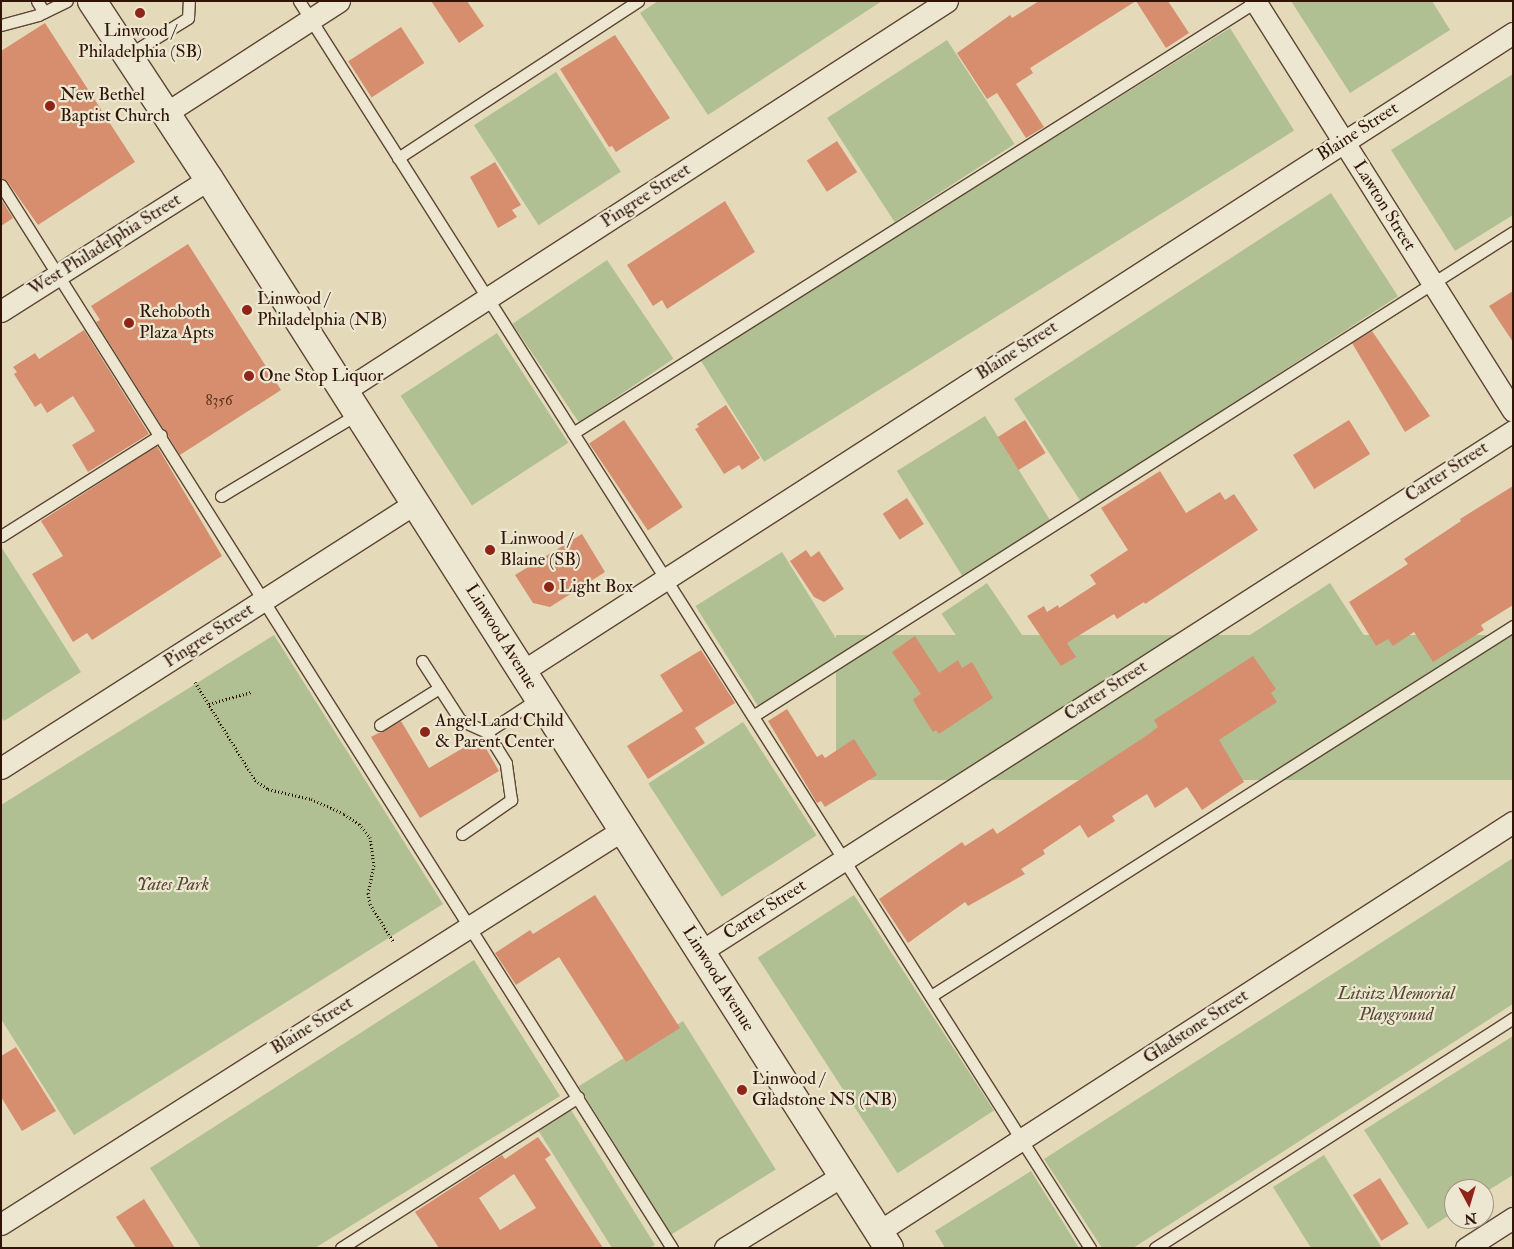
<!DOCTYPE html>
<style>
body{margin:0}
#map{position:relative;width:1514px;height:1249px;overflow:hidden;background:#e4daba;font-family:"IM FELL Double Pica",serif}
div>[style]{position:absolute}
.green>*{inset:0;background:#b0c092;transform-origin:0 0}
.building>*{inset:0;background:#d68e6f;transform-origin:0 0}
.path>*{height:3px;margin-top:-1.5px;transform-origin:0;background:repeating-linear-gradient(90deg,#301507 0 1px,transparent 0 3.5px)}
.roads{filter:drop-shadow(1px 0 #5d4634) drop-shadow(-1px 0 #5d4634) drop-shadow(0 1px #5d4634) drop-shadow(0 -1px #5d4634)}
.lane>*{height:11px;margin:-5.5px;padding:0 5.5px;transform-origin:5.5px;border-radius:5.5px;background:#ede7d2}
.street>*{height:21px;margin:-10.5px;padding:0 10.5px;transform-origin:10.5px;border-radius:10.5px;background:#ede7d2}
.secondary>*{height:28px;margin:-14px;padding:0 14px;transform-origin:14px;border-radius:14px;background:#ede7d2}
.dots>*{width:14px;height:14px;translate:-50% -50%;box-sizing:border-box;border:2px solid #ede7d2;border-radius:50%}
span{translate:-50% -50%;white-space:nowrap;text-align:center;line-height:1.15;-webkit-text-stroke:4.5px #ede7d2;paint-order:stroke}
.number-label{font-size:15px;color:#5a3321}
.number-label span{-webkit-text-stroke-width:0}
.poi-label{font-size:18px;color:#301507}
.left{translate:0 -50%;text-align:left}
.street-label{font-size:18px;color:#301507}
.park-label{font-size:18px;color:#564831;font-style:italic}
.frame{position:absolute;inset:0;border:2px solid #301507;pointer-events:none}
.north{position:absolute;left:1444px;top:1179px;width:50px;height:50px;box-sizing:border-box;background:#ede7d2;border:1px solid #a19381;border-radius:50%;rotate:174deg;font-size:14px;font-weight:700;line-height:20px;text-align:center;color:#301507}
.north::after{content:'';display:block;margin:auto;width:18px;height:22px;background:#8f2418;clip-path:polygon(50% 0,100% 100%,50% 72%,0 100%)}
</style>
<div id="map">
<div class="green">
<div style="clip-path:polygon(658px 1px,882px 1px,708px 115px,640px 13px)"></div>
<div style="clip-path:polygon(1291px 1px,1432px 1px,1450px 30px,1350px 93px)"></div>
<div style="left:1230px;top:28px;width:121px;height:625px;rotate:58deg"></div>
<div style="left:947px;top:40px;width:124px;height:143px;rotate:57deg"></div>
<div style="left:556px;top:72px;width:119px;height:98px;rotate:57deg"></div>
<div style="clip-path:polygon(1513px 74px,1513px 215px,1455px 251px,1391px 150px)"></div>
<div style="left:1331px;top:193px;width:123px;height:378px;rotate:57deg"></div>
<div style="left:607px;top:260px;width:119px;height:114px;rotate:56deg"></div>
<div style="left:497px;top:333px;width:131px;height:115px;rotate:57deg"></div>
<div style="left:985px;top:416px;width:123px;height:104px;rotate:58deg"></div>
<div style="clip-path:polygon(2px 548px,81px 672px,4px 721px,1px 717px)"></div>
<div style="left:782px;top:552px;width:119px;height:102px;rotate:58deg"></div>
<div style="left:987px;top:583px;width:122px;height:55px;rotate:56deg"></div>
<div style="left:1330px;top:583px;width:121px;height:98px;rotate:57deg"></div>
<div style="clip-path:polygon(274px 635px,443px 904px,74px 1135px,1px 1019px,1px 805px)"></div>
<div style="left:1513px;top:635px;width:145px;height:677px;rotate:90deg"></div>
<div style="left:743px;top:722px;width:135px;height:113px;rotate:57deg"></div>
<div style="clip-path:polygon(1513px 858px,1513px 1004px,1133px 1248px,1102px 1248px,1044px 1159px)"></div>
<div style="left:854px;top:895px;width:257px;height:115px;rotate:57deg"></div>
<div style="clip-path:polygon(474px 960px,560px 1096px,315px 1248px,201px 1248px,150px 1168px)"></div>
<div style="left:683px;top:1021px;width:175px;height:123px;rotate:58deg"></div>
<div style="clip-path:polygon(1513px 1036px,1513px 1175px,1484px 1193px,1484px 1189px,1454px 1189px,1454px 1212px,1428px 1229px,1364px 1130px)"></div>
<div style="clip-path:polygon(571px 1110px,655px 1245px,650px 1248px,612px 1248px,538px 1130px)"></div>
<div style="clip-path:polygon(1324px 1155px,1382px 1248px,1311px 1248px,1273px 1187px)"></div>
<div style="clip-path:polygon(1031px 1171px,1079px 1248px,945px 1248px,935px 1231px)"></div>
</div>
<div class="building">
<div style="clip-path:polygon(431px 1px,467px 1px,484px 26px,459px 43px)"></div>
<div style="clip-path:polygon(1039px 1px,1168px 1px,1189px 33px,1166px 48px,1136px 1px,1030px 68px,1033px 73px,1016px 84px,1044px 127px,1026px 138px,997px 93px,987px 99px,957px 53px,1010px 15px,1012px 18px)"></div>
<div style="clip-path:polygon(45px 23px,135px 162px,38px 225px,7px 181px,1px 178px,1px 51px)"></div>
<div style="left:401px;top:27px;width:43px;height:63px;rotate:57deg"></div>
<div style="clip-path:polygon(615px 35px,670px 118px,616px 152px,612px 146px,609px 147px,560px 69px)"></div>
<div style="left:837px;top:141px;width:37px;height:36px;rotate:57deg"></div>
<div style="clip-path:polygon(495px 162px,521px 205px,512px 210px,517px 217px,498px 228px,470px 177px)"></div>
<div style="clip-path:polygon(1px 199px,13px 218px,1px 226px)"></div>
<div style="clip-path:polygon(725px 201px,755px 252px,667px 309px,662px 300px,653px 306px,627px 265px)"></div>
<div style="clip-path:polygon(188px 244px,281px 390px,180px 455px,96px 322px,100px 320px,91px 306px)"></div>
<div style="clip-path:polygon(1513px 291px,1513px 342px,1489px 306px)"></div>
<div style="clip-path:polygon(84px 330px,149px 434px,88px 472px,72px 445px,95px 431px,73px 396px,47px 413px,41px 403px,35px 407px,14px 374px,17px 372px,13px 367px,35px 353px,39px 359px)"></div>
<div style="clip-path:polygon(1372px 331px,1430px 416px,1405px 432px,1352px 343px)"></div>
<div style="clip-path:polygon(726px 405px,760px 458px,742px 470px,739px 465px,724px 474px,695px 429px,699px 427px,697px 424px)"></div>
<div style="left:624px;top:420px;width:105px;height:42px;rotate:56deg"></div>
<div style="left:1025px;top:420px;width:39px;height:32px;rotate:58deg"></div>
<div style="left:1349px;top:420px;width:40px;height:66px;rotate:58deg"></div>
<div style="clip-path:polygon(157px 446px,222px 556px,92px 640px,87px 633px,73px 642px,32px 574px,63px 556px,41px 521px)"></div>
<div style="clip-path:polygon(1160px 471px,1186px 513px,1220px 492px,1225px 500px,1234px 494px,1258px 530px,1145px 604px,1144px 602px,1117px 619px,1114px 614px,1078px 636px,1067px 643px,1076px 657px,1061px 666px,1027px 616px,1044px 606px,1047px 612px,1058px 605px,1059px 608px,1096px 584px,1090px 575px,1128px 550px,1101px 508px)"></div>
<div style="clip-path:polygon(1513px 486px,1513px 605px,1481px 625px,1484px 630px,1433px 662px,1414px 632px,1393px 646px,1388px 639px,1376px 646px,1349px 602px,1408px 564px,1404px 559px,1461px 521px,1460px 519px)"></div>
<div style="left:907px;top:498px;width:31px;height:29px;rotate:57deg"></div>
<div style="clip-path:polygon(582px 534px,605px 572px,550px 607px,533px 603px,515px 575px)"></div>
<div style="clip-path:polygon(806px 550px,811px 557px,819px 551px,844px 589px,824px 602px,814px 597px,790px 561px)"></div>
<div style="clip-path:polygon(915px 636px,939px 673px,958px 660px,962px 668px,972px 662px,993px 698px,939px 734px,936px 730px,933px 732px,917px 707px,913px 699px,921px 694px,892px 652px)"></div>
<div style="clip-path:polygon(701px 650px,735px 703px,695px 728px,705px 743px,648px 779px,627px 746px,683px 711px,660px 675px)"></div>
<div style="clip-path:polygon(1253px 656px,1276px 689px,1271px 693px,1277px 702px,1219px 740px,1244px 782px,1202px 810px,1187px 787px,1155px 808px,1147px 794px,1112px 816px,1115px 821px,1088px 838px,1080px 825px,1043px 850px,1045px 854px,1021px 869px,1025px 874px,968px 906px,965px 902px,908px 943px,879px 899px,962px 842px,965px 846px,993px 828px,997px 834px,1146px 736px,1158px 727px,1154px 720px)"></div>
<div style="clip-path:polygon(787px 709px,817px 757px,822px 754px,825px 758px,854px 739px,877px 775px,825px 807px,821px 801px,817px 803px,768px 721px)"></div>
<div style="clip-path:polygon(401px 721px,429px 768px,480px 738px,499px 771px,420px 818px,371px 737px)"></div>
<div style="clip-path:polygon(595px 895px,680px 1028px,626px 1062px,559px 957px,516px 985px,495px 953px,530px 930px,533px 934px)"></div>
<div style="clip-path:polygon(16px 1047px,56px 1111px,22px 1131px,1px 1097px,1px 1056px)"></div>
<div style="clip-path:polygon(evenodd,538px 1137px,551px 1155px,545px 1159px,603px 1248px,439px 1248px,415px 1212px,502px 1155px,505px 1159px,538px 1137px,514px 1174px,536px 1208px,500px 1230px,479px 1198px,514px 1174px)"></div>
<div style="left:1380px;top:1178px;width:54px;height:32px;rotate:58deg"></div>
<div style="clip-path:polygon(144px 1199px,175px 1248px,136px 1248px,116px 1217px)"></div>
</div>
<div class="path">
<div style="left:195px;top:682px;width:115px;rotate:58.5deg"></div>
<div style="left:255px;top:780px;width:16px;rotate:35deg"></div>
<div style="left:268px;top:789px;width:44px;rotate:13.1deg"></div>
<div style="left:311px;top:799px;width:36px;rotate:24deg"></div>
<div style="left:344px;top:814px;width:18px;rotate:34deg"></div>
<div style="left:359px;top:824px;width:17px;rotate:50deg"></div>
<div style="left:370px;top:837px;width:28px;rotate:82deg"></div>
<div style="left:374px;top:865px;width:29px;rotate:102deg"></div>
<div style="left:368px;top:893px;width:11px;rotate:80deg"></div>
<div style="left:370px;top:904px;width:44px;rotate:58.1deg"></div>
<div style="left:209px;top:704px;width:44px;rotate:-15.9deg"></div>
</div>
<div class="roads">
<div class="lane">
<div style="left:37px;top:1px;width:13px;rotate:58deg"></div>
<div style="left:299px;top:1px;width:1477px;rotate:57.61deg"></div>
<div style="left:1px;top:25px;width:38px;rotate:-15deg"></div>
<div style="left:38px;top:15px;width:32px;rotate:-26deg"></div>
<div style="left:128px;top:55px;width:70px;rotate:-31.7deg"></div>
<div style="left:188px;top:18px;width:17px;rotate:-87deg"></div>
<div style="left:398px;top:158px;width:287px;rotate:-33.2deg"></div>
<div style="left:1px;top:185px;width:1257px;rotate:57.74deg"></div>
<div style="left:573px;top:433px;width:809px;rotate:-32.28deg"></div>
<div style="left:221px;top:496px;width:161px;rotate:-31deg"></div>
<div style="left:1px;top:536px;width:189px;rotate:-32.3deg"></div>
<div style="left:422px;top:661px;width:70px;rotate:57.2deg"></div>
<div style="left:460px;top:720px;width:30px;rotate:24deg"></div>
<div style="left:753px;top:716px;width:901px;rotate:-32.49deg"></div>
<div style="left:380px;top:725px;width:70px;rotate:-32.1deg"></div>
<div style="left:462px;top:834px;width:60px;rotate:-34.8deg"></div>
<div style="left:511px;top:800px;width:37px;rotate:-98deg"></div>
<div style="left:506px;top:763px;width:36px;rotate:-122deg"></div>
<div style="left:487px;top:732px;width:62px;rotate:-33.2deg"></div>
<div style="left:931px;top:996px;width:690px;rotate:-32.45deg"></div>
<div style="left:341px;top:1248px;width:281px;rotate:-32.5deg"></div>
<div style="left:1155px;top:1248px;width:426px;rotate:-32.7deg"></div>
</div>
<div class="street">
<div style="left:1255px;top:1px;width:484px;rotate:57.8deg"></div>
<div style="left:166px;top:113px;width:206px;rotate:-32.9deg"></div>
<div style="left:1px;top:311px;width:246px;rotate:-32.4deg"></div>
<div style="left:344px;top:391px;width:718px;rotate:-32.89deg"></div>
<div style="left:523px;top:671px;width:1178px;rotate:-32.8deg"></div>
<div style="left:1px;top:768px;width:492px;rotate:-32.6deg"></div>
<div style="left:700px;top:952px;width:966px;rotate:-32.65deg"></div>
<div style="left:1px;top:1224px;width:738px;rotate:-32.38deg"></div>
<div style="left:878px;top:1232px;width:756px;rotate:-32.85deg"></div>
<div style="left:725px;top:1248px;width:139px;rotate:-31.7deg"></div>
<div style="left:1466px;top:1248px;width:56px;rotate:-32.6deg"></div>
</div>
<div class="secondary">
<div style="left:92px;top:1px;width:213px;rotate:56.7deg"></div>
<div style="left:209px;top:179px;width:1267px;rotate:57.54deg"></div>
</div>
</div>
<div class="dots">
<div style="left:140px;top:13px;background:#8f2418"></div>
<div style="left:50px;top:106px;background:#8f2418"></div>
<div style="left:247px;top:310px;background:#8f2418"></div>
<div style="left:129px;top:323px;background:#8f2418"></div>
<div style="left:249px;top:376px;background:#8f2418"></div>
<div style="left:490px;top:550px;background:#8f2418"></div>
<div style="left:549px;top:587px;background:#8f2418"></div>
<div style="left:425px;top:732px;background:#8f2418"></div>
<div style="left:742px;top:1090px;background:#8f2418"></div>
</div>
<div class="number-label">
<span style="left:219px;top:401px">8356</span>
</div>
<div class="poi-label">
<span style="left:140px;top:42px">Linwood /<br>Philadelphia (SB)</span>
<span class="left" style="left:60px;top:106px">New Bethel<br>Baptist Church</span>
<span class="left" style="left:257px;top:310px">Linwood /<br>Philadelphia (NB)</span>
<span class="left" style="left:139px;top:323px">Rehoboth<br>Plaza Apts</span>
<span class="left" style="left:259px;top:376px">One Stop Liquor</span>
<span class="left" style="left:500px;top:550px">Linwood /<br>Blaine (SB)</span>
<span class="left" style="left:559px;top:587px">Light Box</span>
<span class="left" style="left:435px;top:732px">Angel Land Child<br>&amp; Parent Center</span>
<span class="left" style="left:752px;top:1090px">Linwood /<br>Gladstone NS (NB)</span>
</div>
<div class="street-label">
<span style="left:1358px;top:132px;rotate:-33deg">Blaine Street</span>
<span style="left:646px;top:196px;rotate:-33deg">Pingree Street</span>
<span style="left:1384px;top:206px;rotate:58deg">Lawton Street</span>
<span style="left:105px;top:245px;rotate:-32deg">West Philadelphia Street</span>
<span style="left:1017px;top:351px;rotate:-33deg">Blaine Street</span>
<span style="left:1447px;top:472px;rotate:-33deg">Carter Street</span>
<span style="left:209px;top:636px;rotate:-33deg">Pingree Street</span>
<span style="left:501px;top:637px;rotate:58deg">Linwood Avenue</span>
<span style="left:1106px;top:691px;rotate:-33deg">Carter Street</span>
<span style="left:765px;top:910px;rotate:-33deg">Carter Street</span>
<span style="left:718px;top:979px;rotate:58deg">Linwood Avenue</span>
<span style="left:312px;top:1026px;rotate:-32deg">Blaine Street</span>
<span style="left:1196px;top:1027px;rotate:-33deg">Gladstone Street</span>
</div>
<div class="park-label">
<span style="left:173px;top:885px">Yates Park</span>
<span style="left:1396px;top:1005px">Litsitz Memorial<br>Playground</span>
</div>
<div class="frame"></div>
<div class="north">N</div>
</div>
